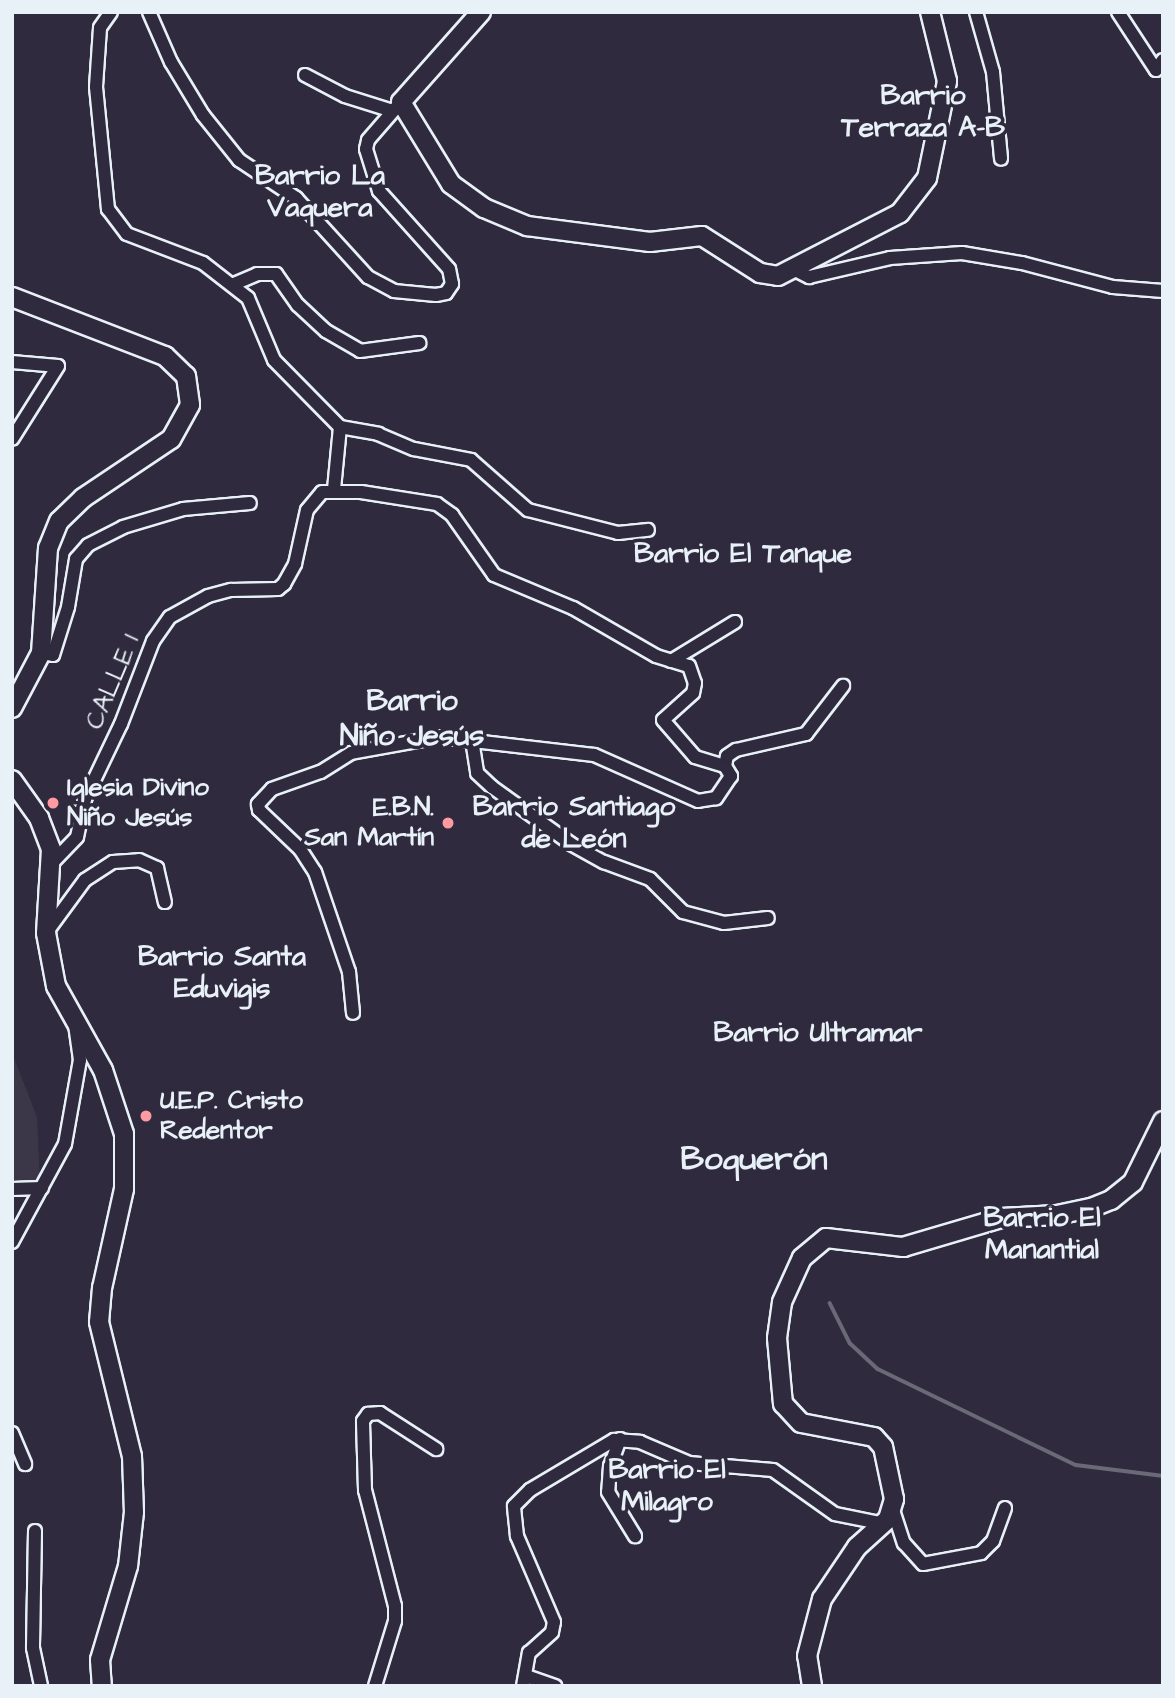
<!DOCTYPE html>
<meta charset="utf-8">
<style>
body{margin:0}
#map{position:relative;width:1175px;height:1698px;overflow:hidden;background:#2f2a3d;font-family:"Architects Daughter",sans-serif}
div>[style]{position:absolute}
.built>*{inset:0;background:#3b3749}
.stream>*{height:3.5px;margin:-1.75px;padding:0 1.75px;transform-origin:1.75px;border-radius:1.75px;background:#696978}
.roads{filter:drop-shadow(2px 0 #e8f1f8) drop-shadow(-2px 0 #e8f1f8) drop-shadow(0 2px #e8f1f8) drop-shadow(0 -2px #e8f1f8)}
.street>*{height:12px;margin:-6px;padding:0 6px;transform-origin:6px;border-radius:6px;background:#2f2a3d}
.secondary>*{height:18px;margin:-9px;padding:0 9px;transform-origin:9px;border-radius:9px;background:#2f2a3d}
.dots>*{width:19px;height:19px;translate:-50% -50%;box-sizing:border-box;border:4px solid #2f2a3d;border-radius:50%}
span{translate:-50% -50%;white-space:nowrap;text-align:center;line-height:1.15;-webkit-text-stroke:7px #2f2a3d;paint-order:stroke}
.street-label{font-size:26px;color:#e8f1f8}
.poi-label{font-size:26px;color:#e8f1f8;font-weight:700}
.left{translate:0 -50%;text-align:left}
.right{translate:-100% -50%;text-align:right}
.neighbourhood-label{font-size:28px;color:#e8f1f8;font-weight:700}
.quarter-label{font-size:30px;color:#e8f1f8;font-weight:700}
.district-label{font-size:33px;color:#e8f1f8;font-weight:700}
.frame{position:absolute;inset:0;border:14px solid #e8f1f8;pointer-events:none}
</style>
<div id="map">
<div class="built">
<div style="clip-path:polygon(12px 1053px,37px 1117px,40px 1183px,12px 1184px)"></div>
</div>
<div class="stream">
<div style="left:830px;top:1303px;width:45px;rotate:63.4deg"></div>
<div style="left:850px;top:1343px;width:38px;rotate:43deg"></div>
<div style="left:878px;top:1369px;width:220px;rotate:25.9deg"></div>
<div style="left:1076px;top:1465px;width:88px;rotate:7.2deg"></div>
</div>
<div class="roads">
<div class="street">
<div style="left:111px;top:12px;width:19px;rotate:125deg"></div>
<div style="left:100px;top:28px;width:59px;rotate:93.9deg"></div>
<div style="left:96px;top:87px;width:123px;rotate:84.4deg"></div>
<div style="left:108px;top:209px;width:31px;rotate:53deg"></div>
<div style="left:127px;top:234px;width:81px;rotate:20.9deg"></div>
<div style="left:203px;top:263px;width:57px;rotate:37.9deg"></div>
<div style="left:248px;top:298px;width:67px;rotate:67.2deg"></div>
<div style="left:274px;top:360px;width:94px;rotate:45.4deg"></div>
<div style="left:340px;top:427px;width:62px;rotate:95.5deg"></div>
<div style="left:149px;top:12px;width:55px;rotate:66.3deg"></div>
<div style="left:171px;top:62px;width:62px;rotate:58.9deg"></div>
<div style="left:203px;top:115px;width:58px;rotate:51.3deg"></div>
<div style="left:239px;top:160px;width:69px;rotate:33.7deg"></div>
<div style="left:296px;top:198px;width:107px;rotate:47.7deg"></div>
<div style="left:368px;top:277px;width:30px;rotate:28deg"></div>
<div style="left:394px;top:291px;width:42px;rotate:5.4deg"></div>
<div style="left:436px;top:295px;width:10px;rotate:-11deg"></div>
<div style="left:446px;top:293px;width:11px;rotate:-56deg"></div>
<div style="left:452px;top:284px;width:15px;rotate:-101deg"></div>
<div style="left:449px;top:269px;width:105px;rotate:-131.9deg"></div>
<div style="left:379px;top:191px;width:44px;rotate:-107.2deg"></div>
<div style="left:366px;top:149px;width:9px;rotate:-77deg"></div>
<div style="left:368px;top:140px;width:50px;rotate:-49deg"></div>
<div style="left:976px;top:12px;width:62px;rotate:74.2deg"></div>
<div style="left:993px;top:72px;width:87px;rotate:84.7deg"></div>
<div style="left:1118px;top:12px;width:69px;rotate:56.8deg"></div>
<div style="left:1156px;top:70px;width:12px;rotate:-55deg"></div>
<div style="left:305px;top:75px;width:45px;rotate:27.7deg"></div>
<div style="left:345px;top:96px;width:50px;rotate:17.4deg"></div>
<div style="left:795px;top:270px;width:16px;rotate:27deg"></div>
<div style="left:809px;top:277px;width:83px;rotate:-13.2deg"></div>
<div style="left:890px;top:258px;width:72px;rotate:-4deg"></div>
<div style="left:962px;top:253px;width:61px;rotate:9.5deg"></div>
<div style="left:1022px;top:263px;width:94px;rotate:14.8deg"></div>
<div style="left:1113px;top:287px;width:50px;rotate:4.6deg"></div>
<div style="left:234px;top:284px;width:25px;rotate:-23deg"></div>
<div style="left:257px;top:274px;width:19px"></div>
<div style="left:276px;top:274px;width:38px;rotate:55deg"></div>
<div style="left:298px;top:305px;width:38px;rotate:43deg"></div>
<div style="left:326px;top:331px;width:39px;rotate:30deg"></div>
<div style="left:360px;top:351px;width:60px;rotate:-7.7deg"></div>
<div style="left:12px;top:362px;width:46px;rotate:5deg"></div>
<div style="left:58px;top:366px;width:86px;rotate:122.2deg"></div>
<div style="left:340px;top:427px;width:39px;rotate:10deg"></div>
<div style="left:378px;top:434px;width:39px;rotate:23deg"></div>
<div style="left:414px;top:449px;width:58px;rotate:10.9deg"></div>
<div style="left:471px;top:460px;width:76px;rotate:41.3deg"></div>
<div style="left:528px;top:510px;width:93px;rotate:14.3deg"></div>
<div style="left:618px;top:533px;width:30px;rotate:-6deg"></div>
<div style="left:41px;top:653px;width:12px;rotate:9deg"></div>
<div style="left:53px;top:655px;width:50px;rotate:-72.6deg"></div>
<div style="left:68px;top:607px;width:49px;rotate:-80.5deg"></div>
<div style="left:76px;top:559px;width:18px;rotate:-49deg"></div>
<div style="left:88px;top:545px;width:39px;rotate:-27deg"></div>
<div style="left:123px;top:527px;width:63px;rotate:-16.7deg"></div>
<div style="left:183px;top:509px;width:67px;rotate:-5.1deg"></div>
<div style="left:671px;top:661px;width:75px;rotate:-31.4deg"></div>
<div style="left:472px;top:740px;width:33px;rotate:81deg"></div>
<div style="left:477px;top:773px;width:21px;rotate:43deg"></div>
<div style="left:492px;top:787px;width:97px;rotate:35.8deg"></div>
<div style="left:571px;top:844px;width:38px;rotate:29deg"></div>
<div style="left:604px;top:862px;width:49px;rotate:20.3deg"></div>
<div style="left:650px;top:879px;width:47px;rotate:45deg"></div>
<div style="left:683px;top:912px;width:42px;rotate:15deg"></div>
<div style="left:724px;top:923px;width:44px;rotate:-6.5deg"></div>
<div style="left:725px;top:766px;width:10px;rotate:-79deg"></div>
<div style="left:727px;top:756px;width:11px;rotate:-34deg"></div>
<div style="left:736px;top:750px;width:72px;rotate:-12.9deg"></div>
<div style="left:806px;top:734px;width:61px;rotate:-52.4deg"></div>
<div style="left:52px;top:863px;width:36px;rotate:-46deg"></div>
<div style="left:77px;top:837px;width:39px;rotate:-78deg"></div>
<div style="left:85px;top:799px;width:83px;rotate:-64.4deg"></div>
<div style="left:121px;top:724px;width:89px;rotate:-68.9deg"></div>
<div style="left:153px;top:641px;width:29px;rotate:-55deg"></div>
<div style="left:170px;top:617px;width:43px;rotate:-28.9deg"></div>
<div style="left:208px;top:596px;width:24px;rotate:-15deg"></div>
<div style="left:231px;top:590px;width:47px;rotate:-1.2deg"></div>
<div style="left:278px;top:589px;width:8px;rotate:-40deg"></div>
<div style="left:284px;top:584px;width:23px;rotate:-61deg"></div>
<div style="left:295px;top:564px;width:55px;rotate:-77.5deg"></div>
<div style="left:307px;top:510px;width:23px;rotate:-50deg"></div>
<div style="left:322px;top:492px;width:39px"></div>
<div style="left:361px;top:492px;width:77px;rotate:9deg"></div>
<div style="left:437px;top:504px;width:19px;rotate:36deg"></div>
<div style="left:452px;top:515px;width:73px;rotate:55deg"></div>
<div style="left:494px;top:575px;width:86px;rotate:22.7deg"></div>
<div style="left:573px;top:608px;width:96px;rotate:30deg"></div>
<div style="left:656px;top:656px;width:34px;rotate:17deg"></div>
<div style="left:689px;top:666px;width:18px;rotate:71deg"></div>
<div style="left:695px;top:683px;width:10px;rotate:101deg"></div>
<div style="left:693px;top:693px;width:40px;rotate:138deg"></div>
<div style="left:663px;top:720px;width:49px;rotate:49.1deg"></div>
<div style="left:695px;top:757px;width:31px;rotate:17deg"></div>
<div style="left:725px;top:766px;width:12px;rotate:59deg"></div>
<div style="left:731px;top:776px;width:27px;rotate:124deg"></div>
<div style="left:716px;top:798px;width:18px;rotate:171deg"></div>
<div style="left:698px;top:801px;width:114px;rotate:-156.1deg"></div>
<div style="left:594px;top:755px;width:156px;rotate:-173.4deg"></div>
<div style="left:439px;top:737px;width:89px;rotate:169.7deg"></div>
<div style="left:351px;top:753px;width:36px;rotate:148deg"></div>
<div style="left:320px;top:772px;width:51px;rotate:160.5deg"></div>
<div style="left:272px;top:789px;width:21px;rotate:133deg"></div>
<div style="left:258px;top:804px;width:6px;rotate:81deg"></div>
<div style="left:259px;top:810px;width:57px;rotate:43.6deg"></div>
<div style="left:300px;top:849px;width:27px;rotate:57deg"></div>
<div style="left:315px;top:872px;width:106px;rotate:71.2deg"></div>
<div style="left:349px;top:972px;width:41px;rotate:84.4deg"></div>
<div style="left:46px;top:933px;width:66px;rotate:-53.7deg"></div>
<div style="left:85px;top:880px;width:33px;rotate:-33deg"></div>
<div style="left:113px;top:862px;width:26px;rotate:-4deg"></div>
<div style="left:139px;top:860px;width:20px;rotate:24deg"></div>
<div style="left:157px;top:868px;width:35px;rotate:77deg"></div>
<div style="left:12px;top:1189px;width:30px;rotate:-2deg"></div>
<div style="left:12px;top:1242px;width:111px;rotate:-61.6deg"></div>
<div style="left:65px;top:1144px;width:85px;rotate:-79.9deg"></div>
<div style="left:80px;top:1060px;width:34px;rotate:-98deg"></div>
<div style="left:12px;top:1433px;width:34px;rotate:67deg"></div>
<div style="left:620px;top:1439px;width:29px;rotate:110deg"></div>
<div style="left:610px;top:1466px;width:26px;rotate:94deg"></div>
<div style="left:608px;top:1492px;width:52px;rotate:58.5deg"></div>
<div style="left:893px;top:1510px;width:35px;rotate:72deg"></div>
<div style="left:904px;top:1543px;width:28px;rotate:48deg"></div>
<div style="left:923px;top:1564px;width:59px;rotate:-10.7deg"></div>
<div style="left:981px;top:1553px;width:17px;rotate:-45deg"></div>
<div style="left:993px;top:1541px;width:35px;rotate:-70deg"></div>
<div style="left:35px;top:1531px;width:117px;rotate:91deg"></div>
<div style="left:33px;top:1648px;width:39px;rotate:78deg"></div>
<div style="left:526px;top:1676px;width:31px;rotate:19deg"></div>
<div style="left:375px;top:1686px;width:68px;rotate:-72.9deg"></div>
<div style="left:395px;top:1621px;width:15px;rotate:-90deg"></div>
<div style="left:395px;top:1606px;width:120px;rotate:-104.5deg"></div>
<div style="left:365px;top:1490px;width:69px;rotate:-91.7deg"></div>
<div style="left:363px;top:1421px;width:9px;rotate:-54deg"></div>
<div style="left:368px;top:1414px;width:12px;rotate:-5deg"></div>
<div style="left:380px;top:1413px;width:67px;rotate:32.7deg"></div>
<div style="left:523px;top:1686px;width:34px;rotate:-80deg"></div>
<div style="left:529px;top:1653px;width:31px;rotate:-42deg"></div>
<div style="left:552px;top:1632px;width:10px;rotate:-79deg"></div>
<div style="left:554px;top:1622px;width:94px;rotate:-113.3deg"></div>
<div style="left:517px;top:1536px;width:30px;rotate:-96deg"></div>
<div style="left:514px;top:1506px;width:23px;rotate:-45deg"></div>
<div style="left:530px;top:1490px;width:98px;rotate:-30.8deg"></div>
<div style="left:614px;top:1440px;width:26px;rotate:4deg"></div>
<div style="left:640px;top:1442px;width:53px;rotate:23.2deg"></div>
<div style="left:689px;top:1463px;width:84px;rotate:4.8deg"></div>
<div style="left:773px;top:1470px;width:76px;rotate:35.4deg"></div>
<div style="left:835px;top:1514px;width:50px;rotate:11.5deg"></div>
</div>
<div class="secondary">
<div style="left:481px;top:12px;width:120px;rotate:131.6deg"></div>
<div style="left:401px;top:102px;width:96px;rotate:58.6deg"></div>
<div style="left:451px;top:184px;width:41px;rotate:36deg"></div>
<div style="left:484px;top:208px;width:47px;rotate:22.7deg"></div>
<div style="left:527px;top:226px;width:124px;rotate:7.4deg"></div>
<div style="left:650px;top:242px;width:52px;rotate:-6.6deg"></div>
<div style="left:702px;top:236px;width:69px;rotate:32.5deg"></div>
<div style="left:760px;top:273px;width:18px;rotate:9deg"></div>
<div style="left:778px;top:276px;width:137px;rotate:-27.3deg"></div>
<div style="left:900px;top:213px;width:44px;rotate:-52.4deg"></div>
<div style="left:927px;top:178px;width:99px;rotate:-78.3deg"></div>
<div style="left:947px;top:81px;width:71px;rotate:-103.8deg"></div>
<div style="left:12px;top:297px;width:164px;rotate:21.1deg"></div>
<div style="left:165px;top:356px;width:29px;rotate:44deg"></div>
<div style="left:186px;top:376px;width:29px;rotate:82deg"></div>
<div style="left:190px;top:405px;width:39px;rotate:119deg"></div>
<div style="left:171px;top:439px;width:106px;rotate:146.2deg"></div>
<div style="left:83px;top:498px;width:33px;rotate:136deg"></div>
<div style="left:59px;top:521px;width:29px;rotate:112deg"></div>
<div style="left:48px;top:548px;width:105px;rotate:93.8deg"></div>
<div style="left:41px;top:653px;width:62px;rotate:117.8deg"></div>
<div style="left:12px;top:780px;width:47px;rotate:54.6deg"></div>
<div style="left:39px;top:818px;width:33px;rotate:69deg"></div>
<div style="left:51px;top:849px;width:84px;rotate:93.4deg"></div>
<div style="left:46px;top:933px;width:54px;rotate:79.3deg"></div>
<div style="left:56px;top:986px;width:96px;rotate:60.8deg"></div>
<div style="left:103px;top:1070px;width:67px;rotate:71.8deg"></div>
<div style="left:124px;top:1134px;width:55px;rotate:90deg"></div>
<div style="left:124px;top:1189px;width:101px;rotate:102.5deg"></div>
<div style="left:102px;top:1288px;width:34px;rotate:95deg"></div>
<div style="left:99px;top:1322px;width:138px;rotate:76.2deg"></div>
<div style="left:132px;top:1456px;width:56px;rotate:88deg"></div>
<div style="left:134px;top:1512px;width:54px;rotate:96.3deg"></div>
<div style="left:128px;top:1566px;width:98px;rotate:106.6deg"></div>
<div style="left:100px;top:1660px;width:26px;rotate:86deg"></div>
<div style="left:812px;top:1686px;width:30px;rotate:-99deg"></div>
<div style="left:807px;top:1656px;width:59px;rotate:-75.3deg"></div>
<div style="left:822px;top:1599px;width:63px;rotate:-56.1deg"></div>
<div style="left:857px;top:1547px;width:42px;rotate:-42.1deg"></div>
<div style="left:888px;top:1519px;width:21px;rotate:-73deg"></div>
<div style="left:894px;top:1499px;width:53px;rotate:-101.9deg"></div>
<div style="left:883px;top:1447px;width:13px;rotate:-132deg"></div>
<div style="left:874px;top:1437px;width:74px;rotate:-169.1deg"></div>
<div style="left:801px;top:1423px;width:26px;rotate:-133deg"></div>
<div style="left:783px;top:1404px;width:66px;rotate:-95.2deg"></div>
<div style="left:777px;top:1338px;width:36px;rotate:-82deg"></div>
<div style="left:782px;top:1302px;width:48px;rotate:-65.6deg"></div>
<div style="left:802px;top:1258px;width:31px;rotate:-40deg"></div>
<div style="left:826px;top:1238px;width:78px;rotate:6.7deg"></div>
<div style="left:903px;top:1247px;width:102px;rotate:-16.5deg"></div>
<div style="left:1001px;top:1218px;width:56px;rotate:-3.1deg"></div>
<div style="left:1057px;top:1215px;width:35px;rotate:-12deg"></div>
<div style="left:1091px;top:1208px;width:22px;rotate:-22deg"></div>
<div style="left:1111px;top:1200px;width:28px;rotate:-39deg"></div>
<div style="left:1133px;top:1182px;width:68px;rotate:-63.8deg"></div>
</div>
</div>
<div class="dots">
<div style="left:53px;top:803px;background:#ff9aa2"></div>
<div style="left:448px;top:823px;background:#ff9aa2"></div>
<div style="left:146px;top:1116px;background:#ff9aa2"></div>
</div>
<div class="street-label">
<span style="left:113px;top:682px;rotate:-67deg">CALLE 1</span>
</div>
<div class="poi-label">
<span class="left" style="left:67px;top:803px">Iglesia Divino<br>Niño Jesús</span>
<span class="right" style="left:434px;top:823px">E.B.N.<br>San Martín</span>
<span class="left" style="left:160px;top:1116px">U.E.P. Cristo<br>Redentor</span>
</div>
<div class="neighbourhood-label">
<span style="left:923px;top:112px">Barrio<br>Terraza A-B</span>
<span style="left:320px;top:192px">Barrio La<br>Vaquera</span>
<span style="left:743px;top:554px">Barrio El Tanque</span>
<span style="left:574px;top:823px">Barrio Santiago<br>de León</span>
<span style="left:222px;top:973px">Barrio Santa<br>Eduvigis</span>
<span style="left:818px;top:1033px">Barrio Ultramar</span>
<span style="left:1042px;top:1234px">Barrio El<br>Manantial</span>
<span style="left:667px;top:1486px">Barrio El<br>Milagro</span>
</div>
<div class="quarter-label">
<span style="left:412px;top:718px">Barrio<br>Niño Jesús</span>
</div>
<div class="district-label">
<span style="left:754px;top:1160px">Boquerón</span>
</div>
<div class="frame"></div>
</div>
